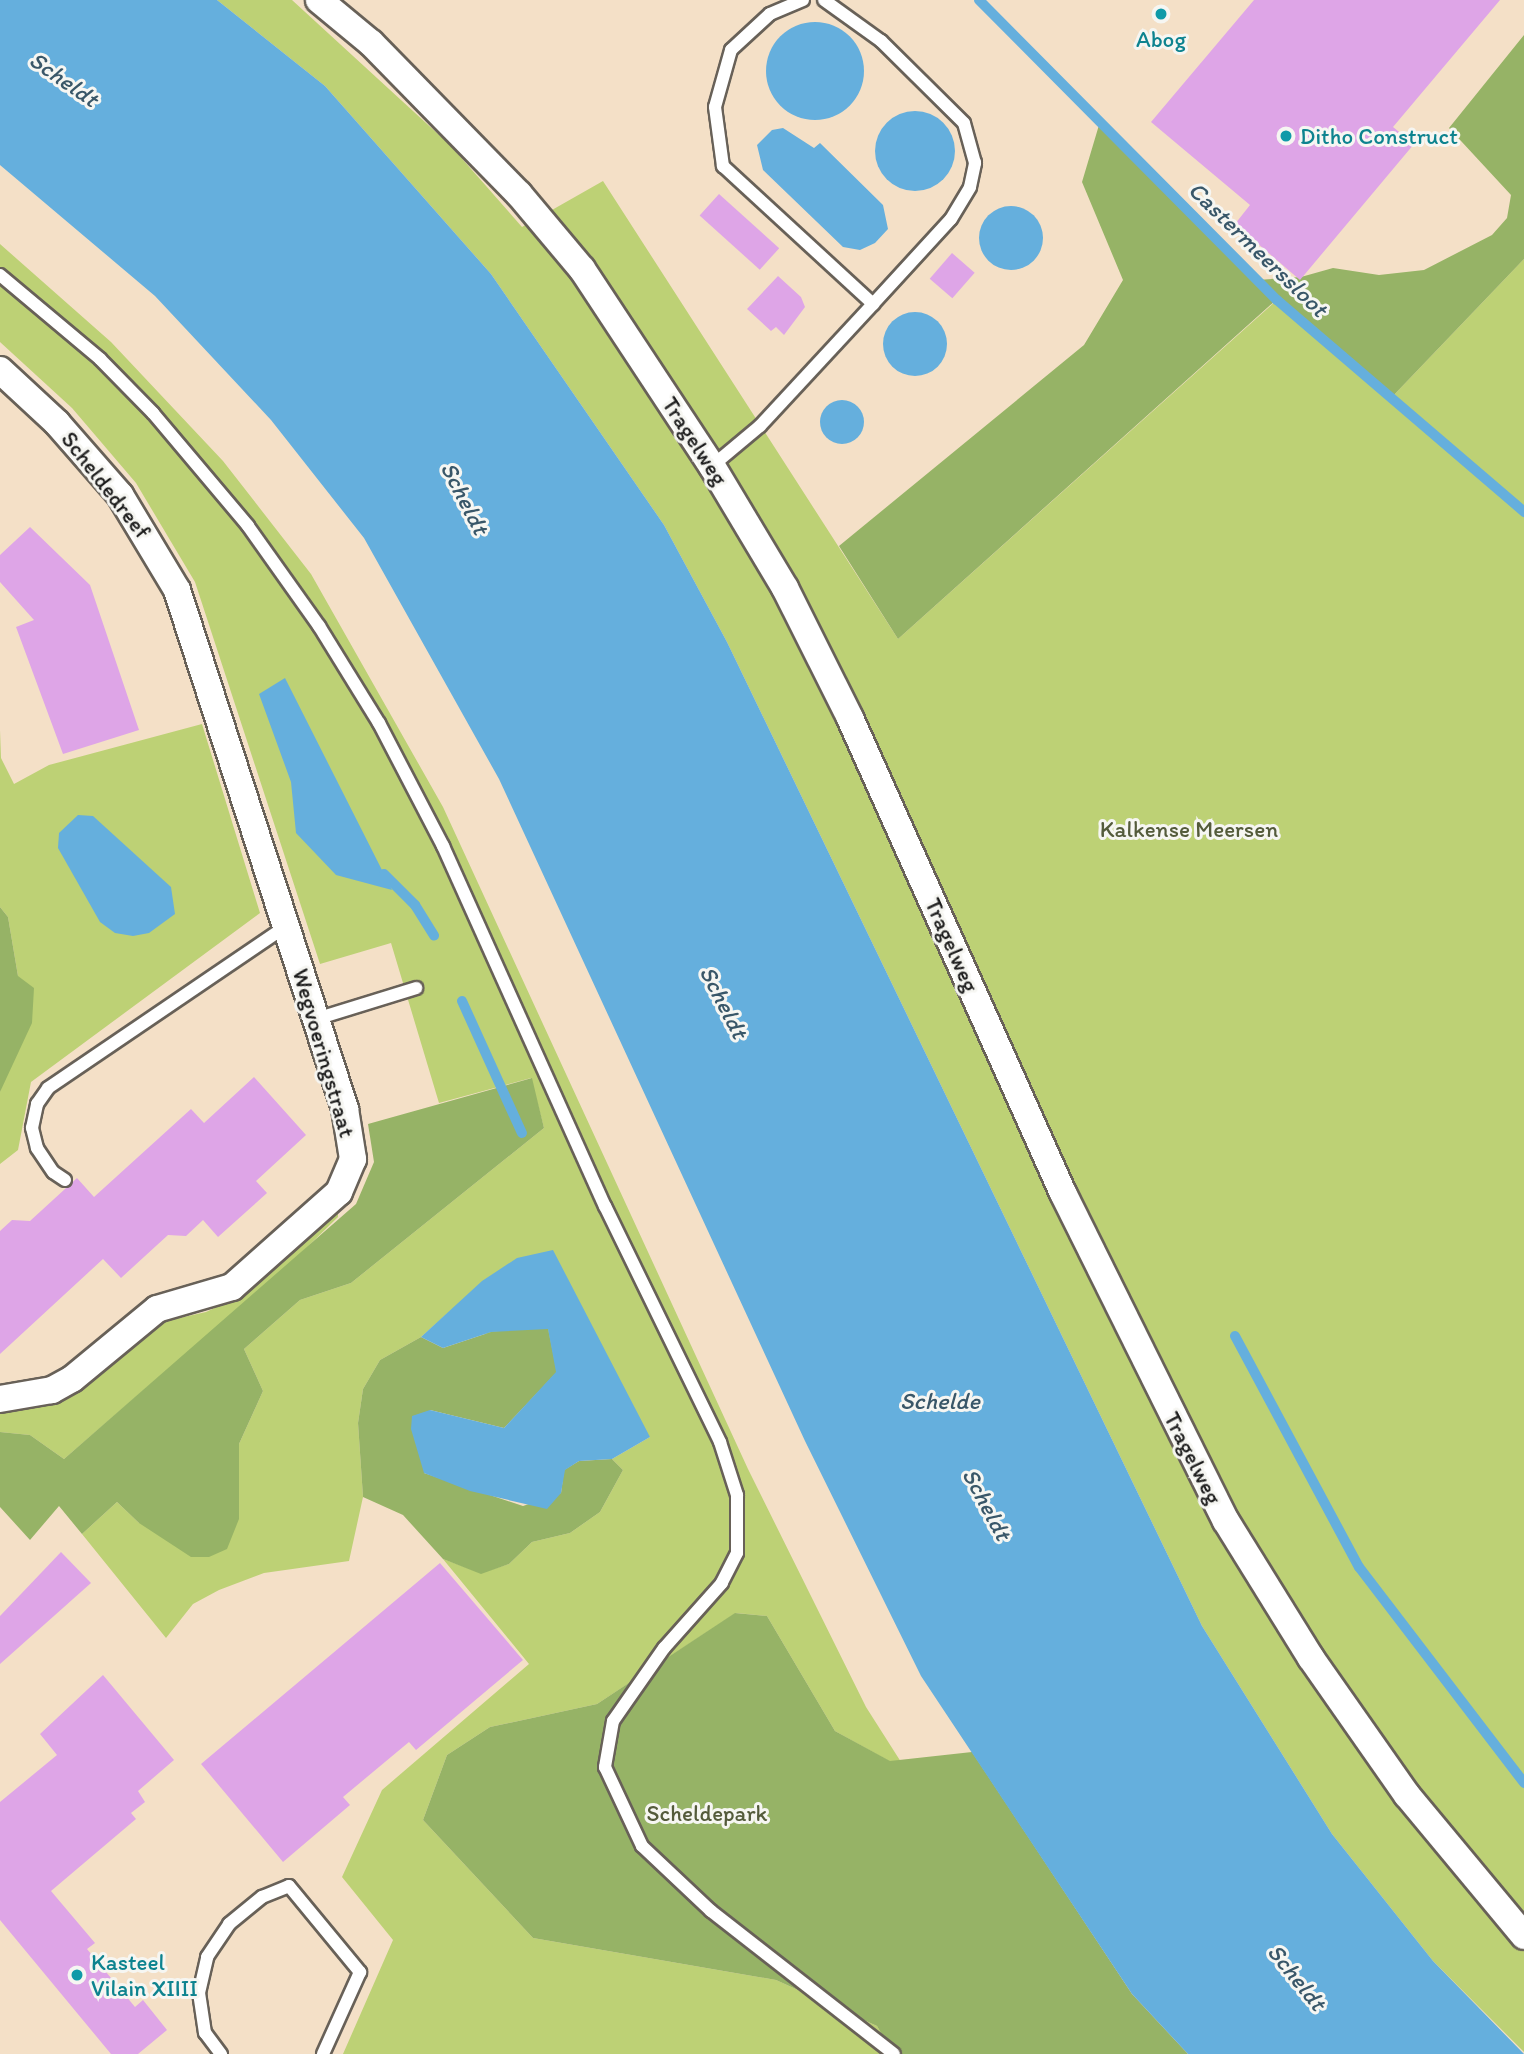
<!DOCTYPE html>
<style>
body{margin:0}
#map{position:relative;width:1524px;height:2054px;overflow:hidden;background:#f4e0c7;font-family:Itim,sans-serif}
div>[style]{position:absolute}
.green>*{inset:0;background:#bdd175}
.forest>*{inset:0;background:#96b366}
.water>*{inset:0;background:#65afdd}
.round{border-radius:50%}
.stream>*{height:10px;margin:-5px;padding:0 5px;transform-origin:5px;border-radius:5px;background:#65afdd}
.building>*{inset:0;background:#dea5e7;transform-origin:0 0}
.roads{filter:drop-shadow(2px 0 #686158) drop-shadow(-2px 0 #686158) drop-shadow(0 2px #686158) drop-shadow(0 -2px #686158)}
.service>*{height:12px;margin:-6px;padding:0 6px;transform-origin:6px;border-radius:6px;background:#fff}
.minor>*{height:26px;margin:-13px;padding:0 13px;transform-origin:13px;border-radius:13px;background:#fff}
.dots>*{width:19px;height:19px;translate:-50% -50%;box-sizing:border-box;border:4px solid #f6f6f2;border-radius:50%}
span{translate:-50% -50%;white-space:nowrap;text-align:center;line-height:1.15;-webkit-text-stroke:6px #f6f6f2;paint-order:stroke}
.culture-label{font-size:23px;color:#0d838f}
.left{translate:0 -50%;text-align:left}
.street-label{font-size:23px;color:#1c1c1c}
.park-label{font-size:23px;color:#545b3b}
.water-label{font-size:24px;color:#395769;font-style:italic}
</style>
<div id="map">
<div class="green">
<div style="clip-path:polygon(217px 0,292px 0,450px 145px,522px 227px,603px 181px,898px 639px,1277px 300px,1391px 398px,1524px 259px,1524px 2052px,1433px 1961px,1332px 1834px,1202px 1626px,727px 642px,664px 525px,491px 274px,325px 86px)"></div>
<div style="clip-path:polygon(0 244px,111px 342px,223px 461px,311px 574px,443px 807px,748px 1469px,866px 1707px,901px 1762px,889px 1761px,835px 1731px,767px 1616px,736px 1613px,597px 1704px,490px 1727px,447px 1755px,423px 1820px,533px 1938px,776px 1980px,877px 2026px,893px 2054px,343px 2054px,393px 1940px,342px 1877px,382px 1790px,529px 1664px,443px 1559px,481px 1573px,509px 1564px,532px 1542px,570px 1533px,600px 1512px,623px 1470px,612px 1459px,650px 1437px,450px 1311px,421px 1337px,380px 1360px,363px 1389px,358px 1423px,363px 1497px,349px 1561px,264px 1573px,219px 1590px,193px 1604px,166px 1638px,82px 1534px,117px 1502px,139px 1523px,238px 1481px,239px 1444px,263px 1391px,244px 1349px,300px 1300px,351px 1283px,544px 1128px,531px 1078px,439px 1103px,391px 943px,320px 964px,195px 582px,136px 483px,72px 408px,0 342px)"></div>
<div style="clip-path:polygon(202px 724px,260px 913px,31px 1082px,18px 1150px,0 1164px,0 1092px,18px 976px,8px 917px,0 907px,0 730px,1px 758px,14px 784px,49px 765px)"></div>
<div style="clip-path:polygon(338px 1207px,338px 1217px,294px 1260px,64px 1459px,30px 1435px,0 1432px,0 1413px,60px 1402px,166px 1321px,206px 1312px,240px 1296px)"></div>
</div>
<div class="forest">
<div style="clip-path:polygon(1524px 35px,1524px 259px,1391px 398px,1276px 300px,898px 639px,839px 546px,1084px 345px,1123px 280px,1082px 182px,1099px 125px,1257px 280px,1301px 277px,1333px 268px,1379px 275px,1424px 270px,1492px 235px,1507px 218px,1511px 195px,1449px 128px)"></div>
<div style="clip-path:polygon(0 907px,8px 917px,18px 976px,34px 988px,32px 1023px,0 1092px)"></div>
<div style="clip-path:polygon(532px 1078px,544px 1128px,351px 1283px,300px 1300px,244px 1349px,263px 1391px,239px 1444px,239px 1519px,227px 1549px,209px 1557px,191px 1557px,139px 1523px,117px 1502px,82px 1534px,59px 1506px,30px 1540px,0 1507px,0 1432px,30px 1435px,64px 1459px,356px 1204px,374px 1162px,368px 1124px)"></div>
<div style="clip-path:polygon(523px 1328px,548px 1329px,557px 1372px,504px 1428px,430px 1410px,424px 1473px,523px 1506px,561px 1493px,564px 1470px,579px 1461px,612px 1459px,623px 1470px,600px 1512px,570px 1533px,532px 1542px,509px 1564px,481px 1574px,443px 1559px,403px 1515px,363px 1497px,358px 1423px,363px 1389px,380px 1360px,421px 1337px,443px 1348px,491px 1332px)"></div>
<div style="clip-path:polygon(735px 1613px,767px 1616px,835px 1731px,890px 1761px,972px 1752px,1132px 1994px,1188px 2054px,893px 2054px,877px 2026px,776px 1980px,533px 1938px,423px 1820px,447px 1755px,490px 1727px,597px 1704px)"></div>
</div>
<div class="water">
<div style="clip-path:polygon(0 0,217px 0,325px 86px,491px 274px,664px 525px,727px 642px,1202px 1626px,1332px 1834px,1433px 1961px,1524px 2054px,1188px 2054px,1132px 1994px,921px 1676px,805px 1441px,499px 779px,364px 538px,271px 420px,155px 296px,0 165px)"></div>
<div class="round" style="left:766px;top:22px;width:98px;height:98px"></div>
<div class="round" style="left:875px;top:111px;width:80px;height:80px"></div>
<div style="clip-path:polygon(783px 128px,814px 148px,820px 143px,883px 205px,888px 229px,875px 243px,860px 250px,843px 247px,763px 170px,757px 145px,772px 130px)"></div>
<div class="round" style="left:979px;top:206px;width:64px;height:64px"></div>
<div class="round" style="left:883px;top:312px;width:64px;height:64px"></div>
<div class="round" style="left:820px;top:400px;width:44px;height:44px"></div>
<div style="clip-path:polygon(285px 678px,384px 874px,392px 890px,336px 875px,296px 833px,291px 782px,259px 694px)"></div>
<div style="clip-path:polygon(78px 815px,93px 816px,171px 887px,175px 914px,149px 933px,133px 936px,115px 933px,100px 922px,58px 848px,59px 833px)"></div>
<div style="clip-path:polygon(553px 1250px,650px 1437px,612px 1459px,579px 1461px,565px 1470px,561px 1493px,547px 1509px,470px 1491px,424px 1473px,411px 1429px,412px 1416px,430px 1410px,504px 1428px,556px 1372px,548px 1329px,491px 1332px,443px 1348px,421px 1337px,482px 1281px,517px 1258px)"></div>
</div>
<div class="stream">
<div style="left:979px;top:0;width:423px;rotate:45.2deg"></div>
<div style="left:1277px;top:300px;width:326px;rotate:40.6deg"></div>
<div style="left:384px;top:874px;width:44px;rotate:45deg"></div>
<div style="left:415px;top:905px;width:36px;rotate:58deg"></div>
<div style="left:462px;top:1001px;width:145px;rotate:65.6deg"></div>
<div style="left:1235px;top:1336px;width:262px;rotate:61.8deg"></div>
<div style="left:1359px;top:1567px;width:272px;rotate:52.6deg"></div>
</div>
<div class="building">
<div style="clip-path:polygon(1254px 0,1500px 0,1393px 127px,1414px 144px,1300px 280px,1235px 224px,1250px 205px,1151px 122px)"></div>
<div style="left:719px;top:194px;width:81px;height:29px;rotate:42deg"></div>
<div style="left:952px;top:253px;width:30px;height:34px;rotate:41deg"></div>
<div style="clip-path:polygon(778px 276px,801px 297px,805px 307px,784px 335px,776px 327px,771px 331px,747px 309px)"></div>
<div style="clip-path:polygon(30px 527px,90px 585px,139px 730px,63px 754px,16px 627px,34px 620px,0 582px,0 555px)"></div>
<div style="clip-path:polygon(254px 1077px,306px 1135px,256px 1181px,267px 1193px,218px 1237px,203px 1220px,186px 1236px,168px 1235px,121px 1278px,103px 1259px,0 1354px,0 1231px,12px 1220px,30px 1221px,77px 1178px,94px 1197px,191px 1109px,204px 1123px)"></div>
<div style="clip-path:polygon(61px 1552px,91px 1583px,0 1664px,0 1616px)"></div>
<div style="clip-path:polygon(440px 1563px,523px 1660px,416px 1750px,409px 1742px,343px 1797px,350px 1805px,283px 1862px,201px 1764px)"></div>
<div style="clip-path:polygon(103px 1675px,174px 1760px,138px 1791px,145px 1802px,131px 1813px,136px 1819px,51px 1891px,95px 1943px,87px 1949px,135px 2007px,143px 2000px,167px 2030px,138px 2054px,111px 2054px,0 1920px,0 1802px,57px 1755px,40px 1734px)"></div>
</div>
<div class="roads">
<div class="service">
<div style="left:803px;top:0;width:36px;rotate:157deg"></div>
<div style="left:770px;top:14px;width:53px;rotate:137.3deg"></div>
<div style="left:731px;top:50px;width:59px;rotate:105.7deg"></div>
<div style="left:715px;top:107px;width:60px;rotate:82.3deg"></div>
<div style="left:723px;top:166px;width:204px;rotate:42.6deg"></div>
<div style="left:0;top:275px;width:131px;rotate:40deg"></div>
<div style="left:100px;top:359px;width:76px;rotate:45.5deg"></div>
<div style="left:153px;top:413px;width:148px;rotate:49.9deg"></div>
<div style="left:248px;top:526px;width:123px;rotate:54.6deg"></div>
<div style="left:319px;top:626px;width:114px;rotate:58.3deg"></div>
<div style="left:379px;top:723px;width:139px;rotate:62.5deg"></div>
<div style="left:443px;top:846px;width:395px;rotate:65.8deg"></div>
<div style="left:605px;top:1206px;width:263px;rotate:64deg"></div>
<div style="left:720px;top:1442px;width:56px;rotate:72.2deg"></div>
<div style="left:737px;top:1495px;width:58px;rotate:90deg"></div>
<div style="left:737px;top:1553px;width:34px;rotate:117deg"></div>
<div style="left:722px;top:1583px;width:87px;rotate:131.7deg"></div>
<div style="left:664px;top:1648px;width:89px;rotate:124.9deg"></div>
<div style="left:613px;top:1721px;width:47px;rotate:99.9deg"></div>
<div style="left:605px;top:1767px;width:87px;rotate:64.9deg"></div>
<div style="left:642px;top:1846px;width:95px;rotate:43.3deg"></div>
<div style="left:711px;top:1911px;width:232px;rotate:38deg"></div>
<div style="left:712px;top:466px;width:62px;rotate:-39.8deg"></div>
<div style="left:760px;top:426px;width:166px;rotate:-47.2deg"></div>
<div style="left:873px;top:304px;width:115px;rotate:-47.5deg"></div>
<div style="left:951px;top:219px;width:37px;rotate:-59deg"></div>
<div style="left:970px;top:187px;width:25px;rotate:-78deg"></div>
<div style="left:975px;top:163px;width:41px;rotate:-105.4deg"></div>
<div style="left:964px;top:123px;width:117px;rotate:-135.3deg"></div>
<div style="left:881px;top:41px;width:70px;rotate:-144.3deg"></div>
<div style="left:316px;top:1019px;width:105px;rotate:-17.2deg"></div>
<div style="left:65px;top:1180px;width:14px;rotate:-146deg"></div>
<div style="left:53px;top:1172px;width:29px;rotate:-124deg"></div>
<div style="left:37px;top:1148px;width:21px;rotate:-104deg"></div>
<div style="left:32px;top:1128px;width:25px;rotate:-78deg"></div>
<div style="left:37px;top:1104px;width:19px;rotate:-55deg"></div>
<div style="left:48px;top:1088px;width:288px;rotate:-34.2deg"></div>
<div style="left:221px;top:2054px;width:26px;rotate:-127deg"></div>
<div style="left:205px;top:2033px;width:40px;rotate:-98.5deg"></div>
<div style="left:199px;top:1993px;width:37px;rotate:-77deg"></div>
<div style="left:207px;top:1957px;width:40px;rotate:-56deg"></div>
<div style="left:229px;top:1924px;width:43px;rotate:-39.3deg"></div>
<div style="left:262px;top:1897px;width:29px;rotate:-22deg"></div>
<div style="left:289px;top:1886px;width:112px;rotate:50.5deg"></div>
<div style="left:360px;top:1972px;width:90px;rotate:114.3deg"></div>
</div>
<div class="minor">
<div style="left:319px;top:0;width:67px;rotate:39.6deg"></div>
<div style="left:371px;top:43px;width:211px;rotate:45.6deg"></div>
<div style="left:519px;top:194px;width:98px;rotate:50deg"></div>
<div style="left:582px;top:269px;width:236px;rotate:56.6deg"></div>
<div style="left:712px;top:466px;width:142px;rotate:59.1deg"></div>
<div style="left:785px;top:588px;width:145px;rotate:63.4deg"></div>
<div style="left:850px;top:718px;width:521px;rotate:65.85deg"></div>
<div style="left:1063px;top:1193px;width:366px;rotate:63.6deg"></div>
<div style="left:1226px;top:1521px;width:161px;rotate:58.2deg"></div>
<div style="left:1311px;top:1658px;width:167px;rotate:55deg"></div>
<div style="left:1407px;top:1795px;width:183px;rotate:50.3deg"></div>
<div style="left:0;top:370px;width:78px;rotate:42.9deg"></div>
<div style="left:57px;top:423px;width:96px;rotate:48.8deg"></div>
<div style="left:120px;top:495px;width:111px;rotate:59deg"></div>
<div style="left:177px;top:590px;width:546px;rotate:72.06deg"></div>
<div style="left:345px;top:1109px;width:51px;rotate:80.9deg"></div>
<div style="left:353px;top:1159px;width:36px;rotate:113deg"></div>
<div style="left:339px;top:1192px;width:143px;rotate:138.4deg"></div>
<div style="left:232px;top:1287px;width:78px;rotate:163.7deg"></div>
<div style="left:157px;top:1309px;width:110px;rotate:140.5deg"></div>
<div style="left:72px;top:1379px;width:23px;rotate:151deg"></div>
<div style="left:52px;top:1390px;width:53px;rotate:170.2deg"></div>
</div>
</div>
<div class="dots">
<div style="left:1161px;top:14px;background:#0f9aa8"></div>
<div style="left:1286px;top:136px;background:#0f9aa8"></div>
<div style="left:77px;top:1975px;background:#0f9aa8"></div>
</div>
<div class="culture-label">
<span style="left:1161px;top:39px">Abog</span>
<span class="left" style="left:1300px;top:136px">Ditho Construct</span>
<span class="left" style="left:91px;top:1975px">Kasteel<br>Vilain XIIII</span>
</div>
<div class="street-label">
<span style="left:695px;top:441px;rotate:57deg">Tragelweg</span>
<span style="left:106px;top:485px;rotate:52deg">Scheldedreef</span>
<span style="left:952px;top:945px;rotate:66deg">Tragelweg</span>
<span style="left:324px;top:1053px;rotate:74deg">Wegvoeringstraat</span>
<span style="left:1193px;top:1458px;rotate:63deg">Tragelweg</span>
</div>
<div class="park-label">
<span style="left:1189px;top:829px">Kalkense Meersen</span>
<span style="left:707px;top:1813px">Scheldepark</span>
</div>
<div class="water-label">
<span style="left:64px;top:79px;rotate:35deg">Scheldt</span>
<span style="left:1258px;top:249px;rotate:44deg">Castermeerssloot</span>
<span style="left:465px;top:498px;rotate:63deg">Scheldt</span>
<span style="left:724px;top:1002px;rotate:63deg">Scheldt</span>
<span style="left:940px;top:1401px">Schelde</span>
<span style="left:987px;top:1504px;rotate:62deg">Scheldt</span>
<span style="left:1297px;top:1977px;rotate:51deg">Scheldt</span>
</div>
</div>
